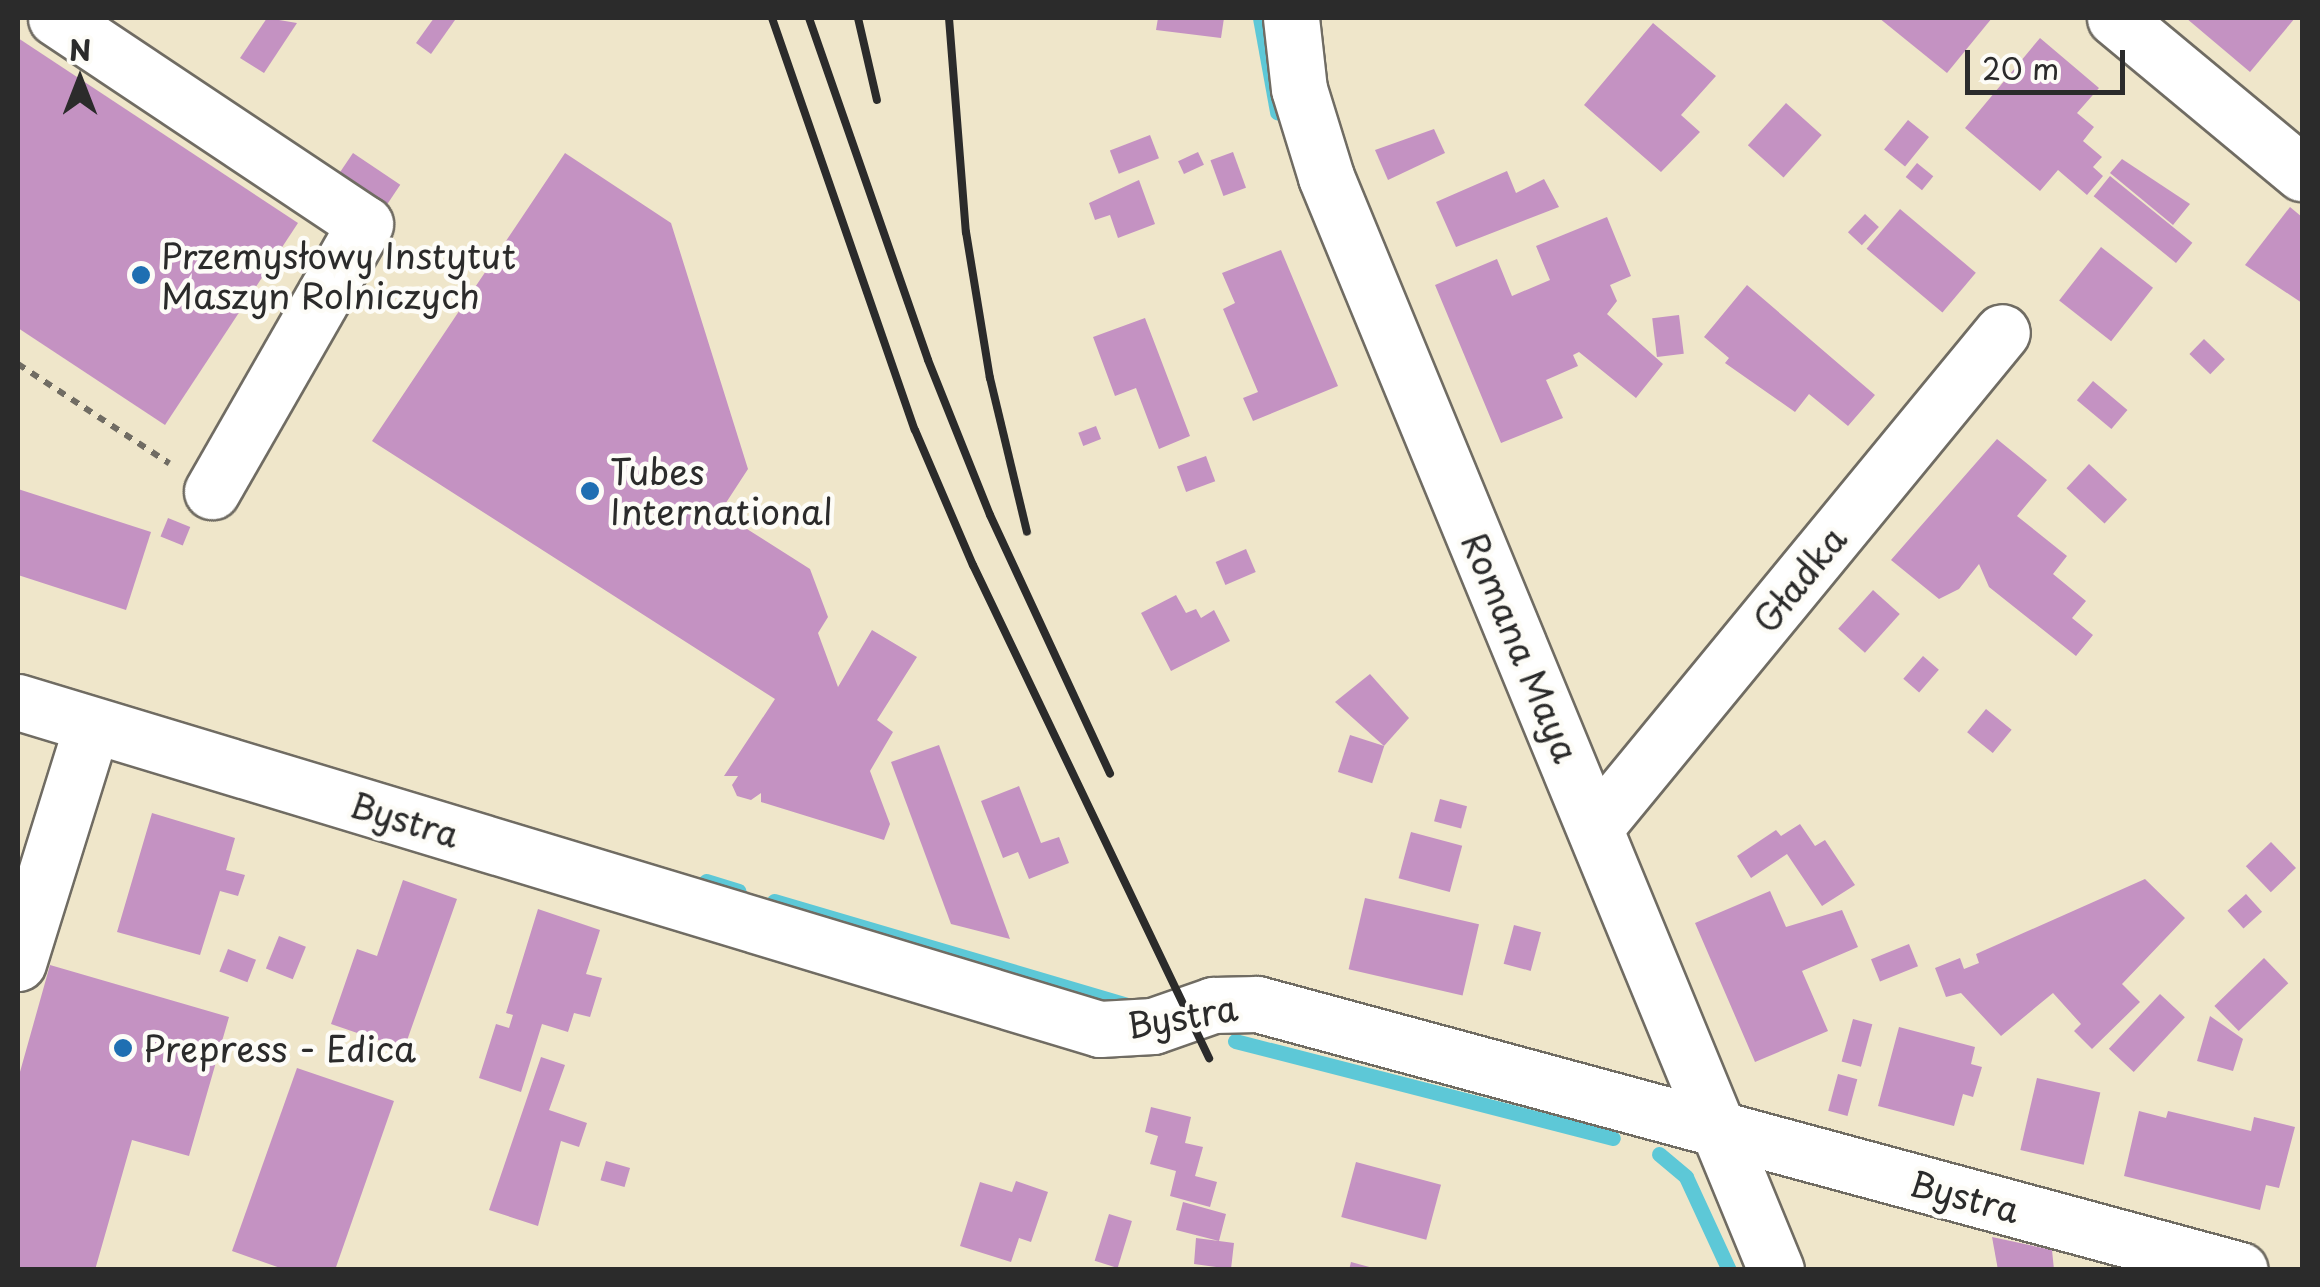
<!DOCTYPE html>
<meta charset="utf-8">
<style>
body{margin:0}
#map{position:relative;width:2320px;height:1287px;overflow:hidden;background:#efe6ca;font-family:"Playpen Sans",sans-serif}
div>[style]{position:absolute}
.stream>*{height:15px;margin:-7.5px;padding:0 7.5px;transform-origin:7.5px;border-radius:7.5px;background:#5dc8d7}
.building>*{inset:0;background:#c492c2;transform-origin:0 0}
.path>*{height:6px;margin-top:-3px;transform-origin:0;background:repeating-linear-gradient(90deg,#706c63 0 8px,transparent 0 16px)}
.roads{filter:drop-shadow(2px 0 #706c63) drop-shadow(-2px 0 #706c63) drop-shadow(0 2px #706c63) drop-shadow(0 -2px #706c63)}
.minor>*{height:55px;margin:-27.5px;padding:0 27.5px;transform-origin:27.5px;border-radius:27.5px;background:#fff}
.rail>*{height:8px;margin:-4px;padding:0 4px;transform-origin:4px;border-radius:4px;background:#2b2b2b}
.dots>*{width:28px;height:28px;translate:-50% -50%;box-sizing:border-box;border:5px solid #fdfcf7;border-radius:50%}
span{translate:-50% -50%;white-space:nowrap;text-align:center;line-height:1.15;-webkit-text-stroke:9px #fdfcf7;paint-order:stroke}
.poi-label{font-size:35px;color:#2b2b2b}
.left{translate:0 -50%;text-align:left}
.street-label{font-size:35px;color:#2b2b2b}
.frame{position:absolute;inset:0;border:20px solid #2b2b2b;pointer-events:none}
.north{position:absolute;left:30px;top:30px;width:100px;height:100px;-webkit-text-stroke:8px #fdfcf7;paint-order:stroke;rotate:0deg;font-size:28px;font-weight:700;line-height:40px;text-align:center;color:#2b2b2b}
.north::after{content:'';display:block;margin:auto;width:35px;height:45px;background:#2b2b2b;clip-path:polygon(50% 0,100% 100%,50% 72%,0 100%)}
.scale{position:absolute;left:1965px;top:50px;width:160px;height:45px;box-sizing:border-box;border:5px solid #2b2b2b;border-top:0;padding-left:12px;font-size:30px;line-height:35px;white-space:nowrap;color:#2b2b2b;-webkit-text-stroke:8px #fdfcf7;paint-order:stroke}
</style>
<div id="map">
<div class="stream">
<div style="left:1260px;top:18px;width:96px;rotate:79.7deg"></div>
<div style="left:706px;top:881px;width:34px;rotate:17deg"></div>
<div style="left:774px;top:901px;width:368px;rotate:16.4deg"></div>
<div style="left:1235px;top:1041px;width:390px;rotate:14.4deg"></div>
<div style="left:1659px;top:1154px;width:35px;rotate:40deg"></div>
<div style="left:1686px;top:1177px;width:102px;rotate:65.2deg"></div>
</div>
<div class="building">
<div style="clip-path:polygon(267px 18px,297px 23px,264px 73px,240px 58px)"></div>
<div style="clip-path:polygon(434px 18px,455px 20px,431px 54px,416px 43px)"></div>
<div style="clip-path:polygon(1158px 18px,1224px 18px,1221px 38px,1156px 30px)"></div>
<div style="clip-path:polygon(1879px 18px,1992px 18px,1947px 73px)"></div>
<div style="clip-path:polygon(2186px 18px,2295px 18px,2250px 72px)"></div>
<div style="clip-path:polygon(1653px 23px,1716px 76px,1681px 115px,1700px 132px,1661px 172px,1584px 105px)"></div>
<div style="clip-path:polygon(18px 38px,298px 223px,165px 425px,18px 328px)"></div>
<div style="clip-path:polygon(2040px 38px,2099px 88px,2077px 113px,2094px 127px,2083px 141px,2102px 157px,2093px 167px,2103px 176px,2087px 195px,2058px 170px,2040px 191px,1965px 128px)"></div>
<div style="left:1786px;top:103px;width:48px;height:57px;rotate:42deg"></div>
<div style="left:1908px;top:120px;width:27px;height:38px;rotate:39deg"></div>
<div style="clip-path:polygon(1434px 129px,1445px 153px,1388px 180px,1375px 150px)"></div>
<div style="left:1150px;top:135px;width:25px;height:43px;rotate:69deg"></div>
<div style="left:1198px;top:152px;width:14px;height:22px;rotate:65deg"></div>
<div style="left:1233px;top:152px;width:38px;height:24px;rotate:70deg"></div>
<div style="left:353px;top:153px;width:57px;height:23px;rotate:34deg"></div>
<div style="clip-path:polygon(565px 153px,671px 223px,748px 469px,720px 512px,810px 569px,828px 617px,818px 633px,838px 687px,872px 630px,917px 657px,877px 720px,893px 732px,870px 771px,890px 824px,884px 840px,761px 802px,761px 793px,751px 800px,737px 796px,732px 785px,738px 776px,724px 776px,775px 699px,372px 441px)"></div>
<div style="clip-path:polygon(2122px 159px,2190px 204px,2173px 225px,2110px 173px)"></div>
<div style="left:1917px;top:163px;width:21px;height:18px;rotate:39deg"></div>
<div style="clip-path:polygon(1507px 171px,1516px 193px,1544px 179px,1559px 207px,1456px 247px,1436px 202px)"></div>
<div style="left:2110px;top:176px;width:106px;height:26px;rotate:39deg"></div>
<div style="clip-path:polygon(1139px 180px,1155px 224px,1118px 238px,1110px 215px,1095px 220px,1089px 203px)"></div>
<div style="clip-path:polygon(2290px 207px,2302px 217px,2302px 303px,2245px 265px)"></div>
<div style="left:1900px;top:209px;width:99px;height:52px;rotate:40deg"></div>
<div style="left:1865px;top:214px;width:19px;height:25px;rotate:43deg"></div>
<div style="clip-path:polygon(1607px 217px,1631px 276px,1610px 285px,1617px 301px,1607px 314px,1663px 364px,1636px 398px,1579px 352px,1573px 355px,1578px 366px,1546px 380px,1563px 418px,1501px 443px,1435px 285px,1497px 259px,1512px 296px,1550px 280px,1536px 246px)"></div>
<div style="left:2101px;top:247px;width:66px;height:68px;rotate:38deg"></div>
<div style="clip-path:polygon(1281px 250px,1338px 386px,1253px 421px,1243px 398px,1258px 392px,1223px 309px,1235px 303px,1222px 273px)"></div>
<div style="clip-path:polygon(1747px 285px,1875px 395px,1848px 426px,1809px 394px,1795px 412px,1725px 363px,1729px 358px,1704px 337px)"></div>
<div style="left:1679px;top:315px;width:39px;height:27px;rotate:83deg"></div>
<div style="clip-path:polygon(1145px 318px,1190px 436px,1159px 449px,1136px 388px,1115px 396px,1093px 337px)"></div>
<div style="left:2204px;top:339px;width:29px;height:21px;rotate:44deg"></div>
<div style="left:2093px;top:381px;width:45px;height:25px;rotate:40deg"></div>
<div style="left:1096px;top:426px;width:14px;height:19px;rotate:69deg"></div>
<div style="clip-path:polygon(1997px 439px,2047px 480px,2017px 516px,2067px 556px,2053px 574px,2086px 601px,2072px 618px,2093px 635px,2076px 656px,1989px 587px,1979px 564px,1959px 589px,1939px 599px,1891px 560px)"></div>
<div style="left:1206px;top:456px;width:27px;height:31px;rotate:70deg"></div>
<div style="left:2089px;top:464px;width:52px;height:33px;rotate:43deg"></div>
<div style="clip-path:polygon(18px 489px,151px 532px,126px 610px,18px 575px)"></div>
<div style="left:168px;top:518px;width:24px;height:20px;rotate:22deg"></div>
<div style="left:1246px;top:549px;width:25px;height:33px;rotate:67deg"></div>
<div style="left:1873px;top:590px;width:36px;height:52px;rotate:42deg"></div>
<div style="clip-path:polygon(1176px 595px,1186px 613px,1196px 609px,1201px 618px,1214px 610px,1230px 641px,1171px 671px,1141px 613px)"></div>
<div style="left:1923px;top:656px;width:21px;height:30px;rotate:41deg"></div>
<div style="clip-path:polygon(1370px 674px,1409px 718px,1384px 746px,1335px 702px)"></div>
<div style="left:1986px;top:709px;width:33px;height:30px;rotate:39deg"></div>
<div style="left:1350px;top:735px;width:36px;height:39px;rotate:18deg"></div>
<div style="clip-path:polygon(939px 745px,1010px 939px,951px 924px,891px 762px)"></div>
<div style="clip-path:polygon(1019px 786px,1041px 843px,1059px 837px,1069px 863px,1029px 879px,1018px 852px,1003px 858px,981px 801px)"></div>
<div style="left:1440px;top:799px;width:28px;height:23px;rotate:15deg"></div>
<div style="clip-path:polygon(152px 813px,235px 838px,226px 870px,245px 875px,238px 896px,220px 891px,200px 955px,117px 932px)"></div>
<div style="clip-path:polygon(1800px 824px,1815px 846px,1825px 840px,1855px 885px,1822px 906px,1787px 854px,1751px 878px,1737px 856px,1776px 830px,1781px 836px)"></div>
<div style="left:1411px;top:832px;width:53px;height:48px;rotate:15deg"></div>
<div style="left:2271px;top:842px;width:36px;height:35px;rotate:46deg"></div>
<div style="clip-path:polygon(2145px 879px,2185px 918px,2122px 984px,2140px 1002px,2092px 1049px,2074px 1031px,2081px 1024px,2053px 993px,2001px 1036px,1961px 993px,1946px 997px,1935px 968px,1960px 958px,1964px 969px,1979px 963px,1976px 954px)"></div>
<div style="clip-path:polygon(403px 880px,457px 899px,404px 1049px,331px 1024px,357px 949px,377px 956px)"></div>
<div style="clip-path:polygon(1770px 891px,1786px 927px,1842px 910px,1858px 947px,1802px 971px,1828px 1031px,1755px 1062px,1695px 923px)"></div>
<div style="left:2246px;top:894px;width:24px;height:25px;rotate:48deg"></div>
<div style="left:1365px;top:898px;width:117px;height:73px;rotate:13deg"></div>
<div style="clip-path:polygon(538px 909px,600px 930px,586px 974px,602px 978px,590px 1017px,574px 1013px,568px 1032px,542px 1024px,521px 1092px,479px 1078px,496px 1024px,509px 1028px,513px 1015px,506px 1013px)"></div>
<div style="left:1514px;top:925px;width:28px;height:40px;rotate:15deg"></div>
<div style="left:279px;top:936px;width:29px;height:35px;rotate:22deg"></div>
<div style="left:1909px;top:944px;width:24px;height:41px;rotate:68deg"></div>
<div style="left:228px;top:949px;width:30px;height:24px;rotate:21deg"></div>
<div style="left:2264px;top:958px;width:35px;height:69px;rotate:46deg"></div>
<div style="clip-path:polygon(50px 965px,229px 1017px,189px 1156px,132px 1140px,95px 1270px,18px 1270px,18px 1079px)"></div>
<div style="left:2160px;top:994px;width:34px;height:75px;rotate:43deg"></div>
<div style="clip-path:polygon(2210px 1016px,2243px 1039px,2233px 1071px,2197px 1061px)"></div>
<div style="left:1853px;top:1019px;width:20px;height:44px;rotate:15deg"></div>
<div style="clip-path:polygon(1899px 1027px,1975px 1047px,1971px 1064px,1982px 1067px,1973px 1097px,1963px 1094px,1954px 1126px,1878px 1106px)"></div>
<div style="clip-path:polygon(541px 1057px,565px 1065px,549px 1110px,587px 1123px,579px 1147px,561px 1141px,538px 1226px,489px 1210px)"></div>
<div style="clip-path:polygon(297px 1068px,394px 1101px,335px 1270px,286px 1270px,232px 1251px)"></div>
<div style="left:1838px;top:1074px;width:20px;height:38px;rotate:15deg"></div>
<div style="left:2037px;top:1078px;width:65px;height:74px;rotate:13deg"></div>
<div style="clip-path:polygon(1151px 1107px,1191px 1117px,1185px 1143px,1203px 1147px,1195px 1176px,1217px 1182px,1210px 1207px,1170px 1196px,1176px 1171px,1150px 1164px,1158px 1136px,1145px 1132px)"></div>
<div style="clip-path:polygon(2139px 1111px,2166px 1118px,2168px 1111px,2251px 1131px,2254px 1117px,2295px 1127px,2279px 1188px,2266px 1185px,2260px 1210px,2124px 1176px)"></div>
<div style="left:606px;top:1161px;width:25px;height:20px;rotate:16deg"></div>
<div style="left:1356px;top:1162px;width:88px;height:57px;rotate:15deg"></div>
<div style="clip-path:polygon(1016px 1181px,1048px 1192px,1031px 1242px,1019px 1238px,1011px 1262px,960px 1246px,980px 1182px,1012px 1192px)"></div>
<div style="clip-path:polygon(1183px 1202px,1226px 1214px,1219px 1241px,1234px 1243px,1231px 1269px,1194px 1264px,1196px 1238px,1219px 1241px,1176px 1230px)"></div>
<div style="left:1109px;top:1214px;width:24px;height:49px;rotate:17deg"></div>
<div style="clip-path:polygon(1992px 1237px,2052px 1250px,2054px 1270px,1998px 1270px)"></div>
<div style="clip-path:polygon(1351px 1262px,1373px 1268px,1373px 1270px,1349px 1270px)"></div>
</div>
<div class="path">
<div style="left:18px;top:364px;width:181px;rotate:33.3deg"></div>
</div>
<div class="roads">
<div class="minor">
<div style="left:56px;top:18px;width:371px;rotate:33.7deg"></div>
<div style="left:365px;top:224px;width:308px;rotate:119.8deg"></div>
<div style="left:1291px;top:18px;width:71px;rotate:83.6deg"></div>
<div style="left:1299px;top:89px;width:92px;rotate:72.9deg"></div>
<div style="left:1326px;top:177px;width:1182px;rotate:67.62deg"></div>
<div style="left:2115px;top:18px;width:243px;rotate:39.7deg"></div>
<div style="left:18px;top:702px;width:1130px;rotate:16.82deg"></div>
<div style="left:1100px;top:1029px;width:53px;rotate:-3.2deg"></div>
<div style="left:1153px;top:1026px;width:64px;rotate:-19.3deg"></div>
<div style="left:1213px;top:1005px;width:44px;rotate:-1.3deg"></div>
<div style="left:1257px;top:1004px;width:1018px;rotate:15.14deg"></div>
<div style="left:1596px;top:826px;width:639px;rotate:-50.58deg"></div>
<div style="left:18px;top:963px;width:249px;rotate:-72.7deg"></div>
</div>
</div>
<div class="rail">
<div style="left:772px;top:18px;width:436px;rotate:70.9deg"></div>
<div style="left:915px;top:430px;width:147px;rotate:66.8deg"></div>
<div style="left:973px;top:565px;width:547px;rotate:64.42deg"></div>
<div style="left:809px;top:18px;width:362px;rotate:70.8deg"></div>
<div style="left:928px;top:360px;width:167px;rotate:68.2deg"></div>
<div style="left:990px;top:515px;width:285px;rotate:65.1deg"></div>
<div style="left:858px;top:18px;width:84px;rotate:77deg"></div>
<div style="left:949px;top:18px;width:215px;rotate:85.5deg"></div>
<div style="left:966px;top:232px;width:148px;rotate:80.7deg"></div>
<div style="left:990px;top:378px;width:158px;rotate:76.5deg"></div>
</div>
<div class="dots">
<div style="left:141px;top:275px;background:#1f6fb2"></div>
<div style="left:590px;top:491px;background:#1f6fb2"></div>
<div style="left:123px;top:1048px;background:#1f6fb2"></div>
</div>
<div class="poi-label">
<span class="left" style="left:161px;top:275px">Przemysłowy Instytut<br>Maszyn Rolniczych</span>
<span class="left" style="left:610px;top:491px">Tubes<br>International</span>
<span class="left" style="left:143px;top:1048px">Prepress - Edica</span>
</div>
<div class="street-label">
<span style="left:1799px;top:579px;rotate:-51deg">Gładka</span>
<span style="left:1521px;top:647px;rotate:67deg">Romana Maya</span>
<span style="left:405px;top:819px;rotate:17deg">Bystra</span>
<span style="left:1182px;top:1016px;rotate:-10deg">Bystra</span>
<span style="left:1965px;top:1196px;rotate:15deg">Bystra</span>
</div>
<div class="frame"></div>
<div class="north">N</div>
<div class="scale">20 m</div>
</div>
